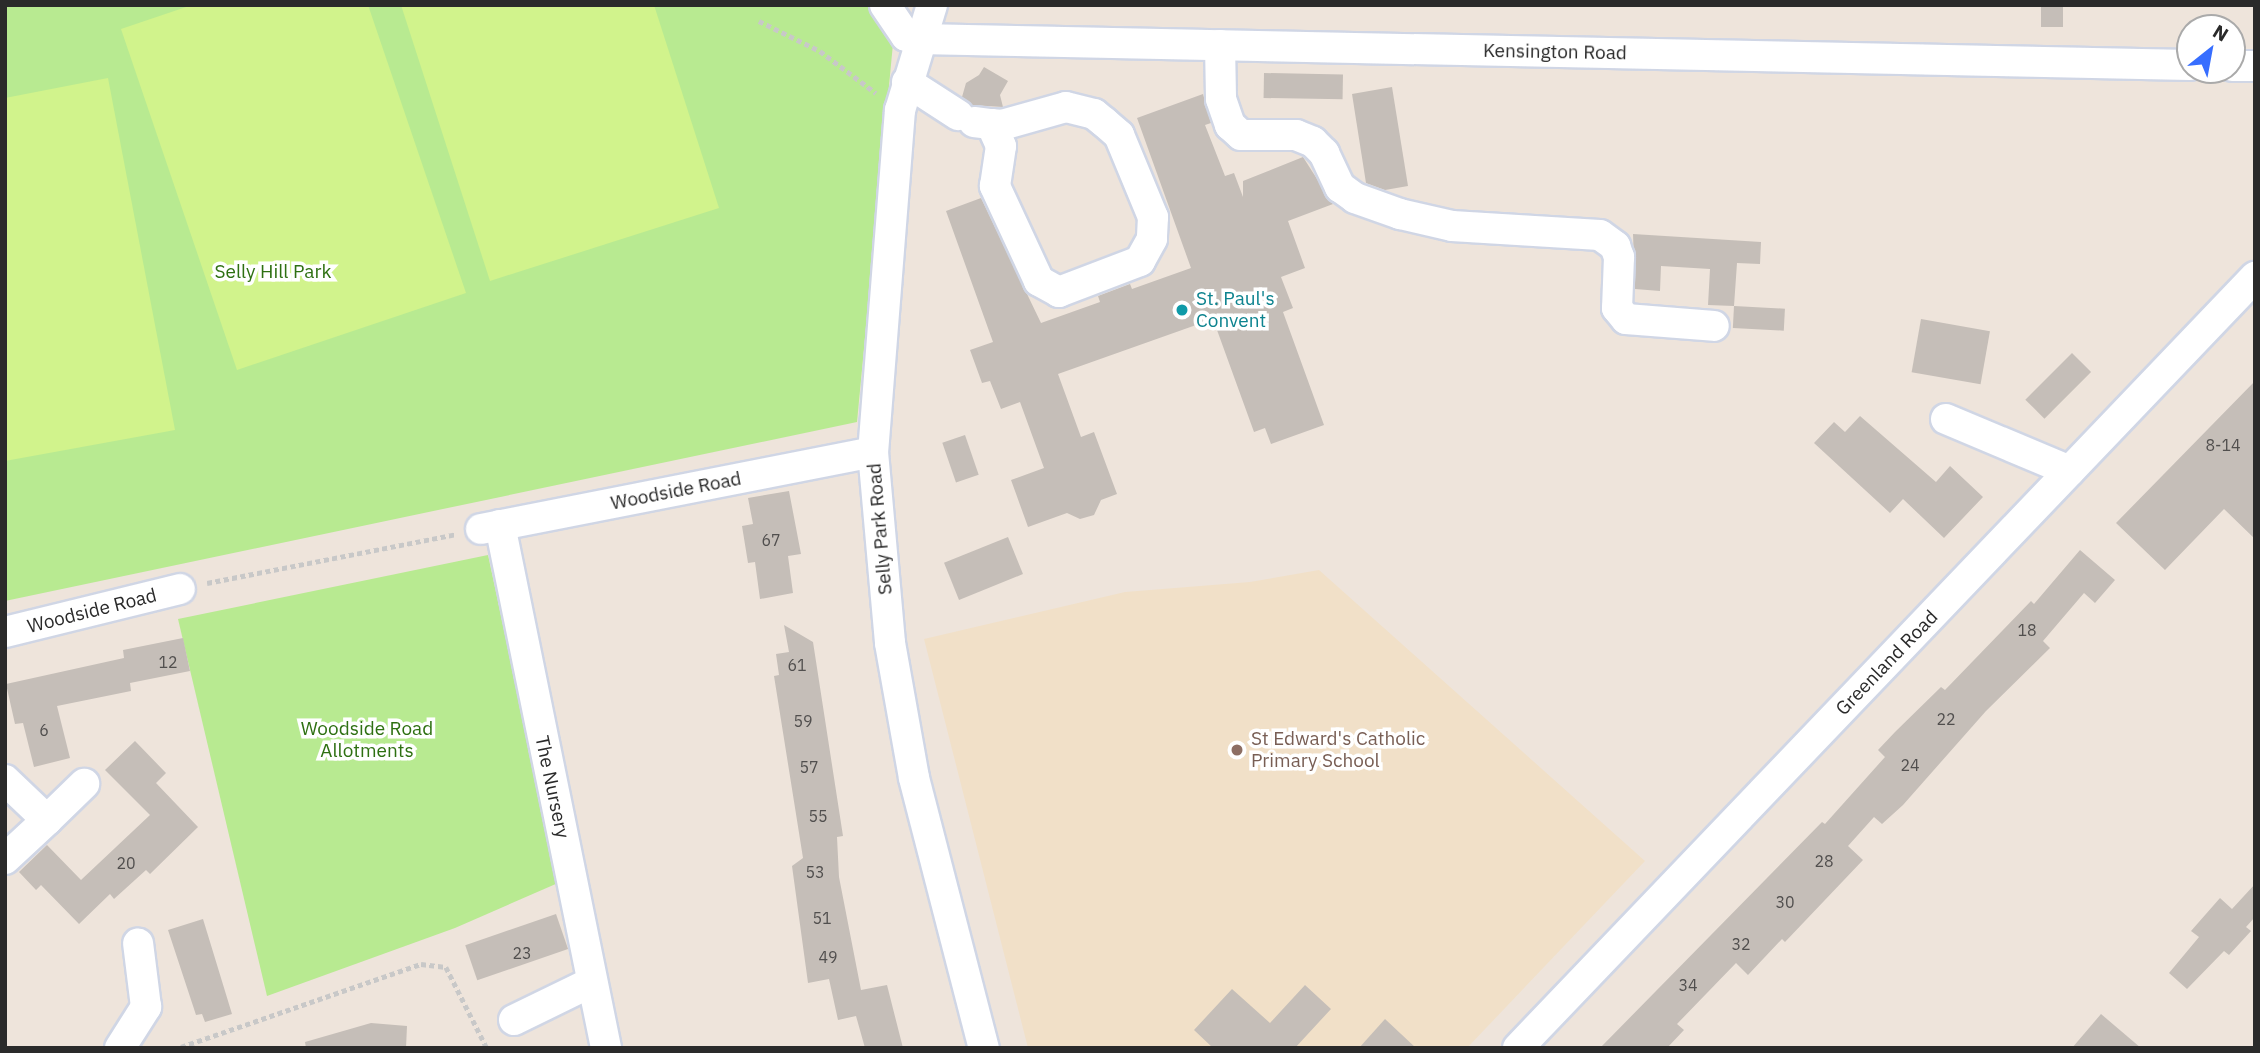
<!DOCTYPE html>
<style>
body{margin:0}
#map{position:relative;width:2260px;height:1053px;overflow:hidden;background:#eee4db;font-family:"IBM Plex Sans",sans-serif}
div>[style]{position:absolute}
.education>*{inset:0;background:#f1e0c8}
.green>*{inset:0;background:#b8ea91}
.pitch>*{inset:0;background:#d1f38c}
.building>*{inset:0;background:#c5beb8;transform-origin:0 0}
.path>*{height:4.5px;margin-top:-2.25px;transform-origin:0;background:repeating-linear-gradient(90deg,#c8c8c8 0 5px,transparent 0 8.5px)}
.roads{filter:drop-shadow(2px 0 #d0d6e5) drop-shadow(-2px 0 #d0d6e5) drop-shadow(0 2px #d0d6e5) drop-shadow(0 -2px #d0d6e5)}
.minor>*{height:30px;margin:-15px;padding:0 15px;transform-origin:15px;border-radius:15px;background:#fff}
.dots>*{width:19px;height:19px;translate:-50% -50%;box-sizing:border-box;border:4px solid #fff;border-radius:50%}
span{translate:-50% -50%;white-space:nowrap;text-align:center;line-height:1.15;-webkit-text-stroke:7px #fff;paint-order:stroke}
.number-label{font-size:16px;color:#514f4e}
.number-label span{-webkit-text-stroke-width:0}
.street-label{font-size:19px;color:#2a2a2a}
.park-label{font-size:19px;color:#2e7012}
.culture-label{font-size:19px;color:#0d838f}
.left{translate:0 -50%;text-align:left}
.education-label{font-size:19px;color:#785e54}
.frame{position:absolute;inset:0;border:7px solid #2a2a2a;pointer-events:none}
.north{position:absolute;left:2176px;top:14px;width:70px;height:70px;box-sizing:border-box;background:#fff;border:2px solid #aaa;border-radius:50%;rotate:31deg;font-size:19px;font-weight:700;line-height:28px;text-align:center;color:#2a2a2a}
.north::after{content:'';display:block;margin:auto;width:24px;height:32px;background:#376eff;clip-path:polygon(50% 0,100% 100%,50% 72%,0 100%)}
</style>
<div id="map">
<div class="education">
<div style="clip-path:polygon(1319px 570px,1645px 861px,1467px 1048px,1028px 1048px,924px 639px,1125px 592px,1250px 582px)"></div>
</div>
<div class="green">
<div style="clip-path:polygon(5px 5px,875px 5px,894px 33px,857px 422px,5px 601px)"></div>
<div style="clip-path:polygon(488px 555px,558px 883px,455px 928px,267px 996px,178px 619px)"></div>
</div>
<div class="pitch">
<div style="clip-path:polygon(192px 5px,368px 5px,466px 293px,237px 370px,121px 29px)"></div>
<div style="clip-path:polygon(401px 5px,654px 5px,719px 208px,490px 281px)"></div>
<div style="clip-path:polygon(108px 78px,175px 430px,5px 461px,5px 98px)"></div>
</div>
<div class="building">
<div style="left:2041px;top:5px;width:22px;height:22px"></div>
<div style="clip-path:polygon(984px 67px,1008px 81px,1000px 95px,1003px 107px,972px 105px,962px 97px,966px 83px,979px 75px)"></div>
<div style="left:1264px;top:73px;width:79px;height:25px;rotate:1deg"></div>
<div style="clip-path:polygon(1392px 87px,1408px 186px,1385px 190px,1366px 183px,1352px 94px)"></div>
<div style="clip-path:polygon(1203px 94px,1211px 123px,1205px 125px,1225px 176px,1234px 173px,1243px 197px,1243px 181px,1303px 157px,1333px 204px,1288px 221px,1305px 268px,1281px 277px,1293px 308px,1283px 312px,1324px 425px,1271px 444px,1265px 428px,1254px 432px,1213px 319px,1058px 374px,1081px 437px,1094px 432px,1117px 494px,1101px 500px,1094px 515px,1080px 519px,1067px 513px,1028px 527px,1011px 480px,1044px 468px,1020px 402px,1001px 409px,990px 381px,982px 383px,970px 350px,993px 342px,946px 211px,981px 198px,1041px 323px,1100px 302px,1098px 296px,1130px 284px,1132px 289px,1191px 268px,1137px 118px)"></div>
<div style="clip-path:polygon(1633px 234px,1761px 242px,1760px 264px,1737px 263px,1734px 306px,1708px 305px,1710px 269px,1661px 266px,1660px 291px,1635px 289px)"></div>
<div style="left:1734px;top:306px;width:51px;height:22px;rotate:3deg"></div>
<div style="left:1921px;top:319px;width:70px;height:54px;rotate:10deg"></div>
<div style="left:2072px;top:353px;width:27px;height:66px;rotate:45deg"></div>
<div style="clip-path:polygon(2255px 381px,2255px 539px,2224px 509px,2165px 570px,2116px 523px)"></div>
<div style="clip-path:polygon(1860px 416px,1936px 482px,1950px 466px,1983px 497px,1944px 538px,1903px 499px,1890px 513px,1814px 443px,1834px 422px,1845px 432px)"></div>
<div style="left:965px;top:435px;width:42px;height:24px;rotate:71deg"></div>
<div style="clip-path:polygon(789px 491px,801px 554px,788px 556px,793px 593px,760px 599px,755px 562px,748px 563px,742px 526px,753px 524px,748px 498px)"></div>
<div style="left:1008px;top:537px;width:40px;height:69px;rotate:68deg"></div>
<div style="clip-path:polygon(2080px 550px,2115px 580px,2095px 603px,2084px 593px,2043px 641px,2050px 648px,1986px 711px,1903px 805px,1882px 824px,1874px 817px,1848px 846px,1863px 860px,1785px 942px,1782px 939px,1748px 975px,1736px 963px,1677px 1024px,1684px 1030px,1667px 1048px,1600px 1048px,1822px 822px,1825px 824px,1885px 757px,1878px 750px,1895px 732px,1941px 687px,1945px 690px,2031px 601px,2034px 604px)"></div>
<div style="clip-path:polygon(784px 625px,813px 642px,843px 836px,837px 837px,839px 877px,861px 990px,887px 985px,903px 1048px,865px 1048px,856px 1016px,838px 1020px,829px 979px,808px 983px,792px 866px,803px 858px,774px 676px,779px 675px,776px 654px,789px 652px)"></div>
<div style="clip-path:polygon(183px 638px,190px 671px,130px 683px,131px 691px,57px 706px,70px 758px,34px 767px,23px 723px,15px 724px,6px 684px,124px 658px,123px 650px)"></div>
<div style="clip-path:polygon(135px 741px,166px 773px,156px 783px,198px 827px,150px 874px,146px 870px,114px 899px,110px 894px,79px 924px,41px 885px,36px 890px,19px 872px,47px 845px,81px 880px,150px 815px,105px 770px)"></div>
<div style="clip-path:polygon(2255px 884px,2255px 917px,2246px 927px,2251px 931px,2229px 955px,2224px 951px,2187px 989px,2169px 973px,2199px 937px,2191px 931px,2220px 898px,2232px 909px)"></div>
<div style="left:556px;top:914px;width:37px;height:96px;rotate:71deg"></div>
<div style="clip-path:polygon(203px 919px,232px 1014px,205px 1022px,202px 1014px,196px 1015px,168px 930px)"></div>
<div style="clip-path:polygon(1305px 985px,1331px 1009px,1295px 1048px,1213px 1048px,1194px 1030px,1232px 989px,1270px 1023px)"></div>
<div style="clip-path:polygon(2101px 1014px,2141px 1048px,2072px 1048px)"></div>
<div style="clip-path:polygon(1385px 1019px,1416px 1048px,1359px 1048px)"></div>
<div style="clip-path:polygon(371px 1023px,407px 1026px,406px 1048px,306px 1048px,305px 1042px)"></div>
</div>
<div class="path">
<div style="left:759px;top:21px;width:68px;rotate:26.2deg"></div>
<div style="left:820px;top:51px;width:70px;rotate:36.9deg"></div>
<div style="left:207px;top:583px;width:254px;rotate:-11.1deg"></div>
<div style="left:181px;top:1047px;width:254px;rotate:-19.1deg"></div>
<div style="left:421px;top:964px;width:25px;rotate:7deg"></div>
<div style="left:446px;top:967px;width:91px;rotate:63.2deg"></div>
</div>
<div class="roads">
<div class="minor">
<div style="left:885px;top:5px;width:37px;rotate:56deg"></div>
<div style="left:906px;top:36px;width:13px;rotate:13deg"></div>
<div style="left:919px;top:39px;width:1271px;rotate:1.17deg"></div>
<div style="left:932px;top:5px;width:110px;rotate:106.9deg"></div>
<div style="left:900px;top:110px;width:343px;rotate:94.5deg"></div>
<div style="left:873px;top:452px;width:192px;rotate:84.9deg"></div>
<div style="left:890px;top:643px;width:137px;rotate:79.9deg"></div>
<div style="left:914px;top:778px;width:279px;rotate:75.5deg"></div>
<div style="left:1220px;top:45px;width:54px;rotate:88.9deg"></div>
<div style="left:1221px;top:99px;width:28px;rotate:71deg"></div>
<div style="left:1230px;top:125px;width:15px;rotate:42deg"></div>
<div style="left:1241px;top:135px;width:55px"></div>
<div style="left:1296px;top:135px;width:18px;rotate:22deg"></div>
<div style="left:1313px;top:142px;width:16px;rotate:45deg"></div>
<div style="left:1324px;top:153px;width:38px;rotate:65deg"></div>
<div style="left:1340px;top:187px;width:19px;rotate:36deg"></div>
<div style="left:1355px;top:198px;width:48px;rotate:19.6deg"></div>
<div style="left:1400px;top:214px;width:53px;rotate:13deg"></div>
<div style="left:1452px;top:226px;width:148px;rotate:3.5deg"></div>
<div style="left:1600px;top:235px;width:19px;rotate:36deg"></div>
<div style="left:1615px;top:246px;width:12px;rotate:70deg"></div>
<div style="left:1619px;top:257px;width:51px;rotate:92.2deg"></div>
<div style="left:1617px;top:308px;width:14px;rotate:51deg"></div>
<div style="left:1626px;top:319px;width:88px;rotate:4.5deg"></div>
<div style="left:2232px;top:66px;width:23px"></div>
<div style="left:907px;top:82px;width:61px;rotate:32.9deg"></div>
<div style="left:974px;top:122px;width:17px;rotate:7deg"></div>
<div style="left:991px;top:124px;width:11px;rotate:5deg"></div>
<div style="left:1002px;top:125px;width:66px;rotate:-15.7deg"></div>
<div style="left:1066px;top:107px;width:29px;rotate:14deg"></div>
<div style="left:1094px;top:114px;width:13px;rotate:39deg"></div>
<div style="left:1104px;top:122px;width:20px;rotate:41deg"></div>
<div style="left:1119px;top:135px;width:89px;rotate:67.5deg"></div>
<div style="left:1153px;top:217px;width:22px;rotate:93deg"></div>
<div style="left:1152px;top:239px;width:25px;rotate:119deg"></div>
<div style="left:1140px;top:261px;width:87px;rotate:159.1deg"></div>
<div style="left:1059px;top:292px;width:23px;rotate:-151deg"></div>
<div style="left:1039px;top:281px;width:105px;rotate:-114.9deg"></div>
<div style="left:995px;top:186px;width:40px;rotate:-81.5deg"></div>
<div style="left:1001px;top:146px;width:24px;rotate:-114deg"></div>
<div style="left:1946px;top:419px;width:134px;rotate:22.8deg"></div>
<div style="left:500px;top:525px;width:534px;rotate:78.54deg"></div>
<div style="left:481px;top:529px;width:399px;rotate:-11.1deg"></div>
<div style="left:5px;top:632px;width:180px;rotate:-13.8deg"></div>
<div style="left:5px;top:780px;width:58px;rotate:43.6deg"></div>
<div style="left:47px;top:820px;width:52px;rotate:-44.2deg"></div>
<div style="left:5px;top:859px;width:57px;rotate:-42.9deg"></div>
<div style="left:514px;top:1020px;width:87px;rotate:-26deg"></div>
<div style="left:120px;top:1048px;width:49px;rotate:-57.6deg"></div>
<div style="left:146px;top:1007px;width:64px;rotate:-97.1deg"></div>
<div style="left:1518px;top:1048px;width:1067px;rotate:-46.29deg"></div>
</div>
</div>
<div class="dots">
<div style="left:1182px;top:310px;background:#0f9aa8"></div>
<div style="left:1237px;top:750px;background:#8d6e63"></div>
</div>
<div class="number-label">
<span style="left:2223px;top:445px">8-14</span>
<span style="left:771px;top:540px">67</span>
<span style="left:2027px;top:630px">18</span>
<span style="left:168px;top:662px">12</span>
<span style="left:797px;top:665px">61</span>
<span style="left:1946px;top:719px">22</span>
<span style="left:803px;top:721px">59</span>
<span style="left:44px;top:730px">6</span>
<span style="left:1910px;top:765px">24</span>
<span style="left:809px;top:767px">57</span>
<span style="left:818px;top:816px">55</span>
<span style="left:1824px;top:861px">28</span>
<span style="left:126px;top:863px">20</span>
<span style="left:815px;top:872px">53</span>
<span style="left:1785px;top:902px">30</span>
<span style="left:822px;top:918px">51</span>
<span style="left:1741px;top:944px">32</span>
<span style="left:522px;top:953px">23</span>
<span style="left:828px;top:957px">49</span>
<span style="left:1688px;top:985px">34</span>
</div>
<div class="street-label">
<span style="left:1555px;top:52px;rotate:1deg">Kensington Road</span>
<span style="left:676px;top:491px;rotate:-11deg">Woodside Road</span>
<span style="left:880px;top:529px;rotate:-95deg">Selly Park Road</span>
<span style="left:92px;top:611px;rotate:-14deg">Woodside Road</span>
<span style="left:1887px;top:663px;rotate:-46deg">Greenland Road</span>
<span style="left:552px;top:787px;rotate:78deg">The Nursery</span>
</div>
<div class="park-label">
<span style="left:273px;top:272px">Selly Hill Park</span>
<span style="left:367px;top:740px">Woodside Road<br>Allotments</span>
</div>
<div class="culture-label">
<span class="left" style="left:1196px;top:310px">St. Paul's<br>Convent</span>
</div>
<div class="education-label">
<span class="left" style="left:1251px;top:750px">St Edward's Catholic<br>Primary School</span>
</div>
<div class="frame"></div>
<div class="north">N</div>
</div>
